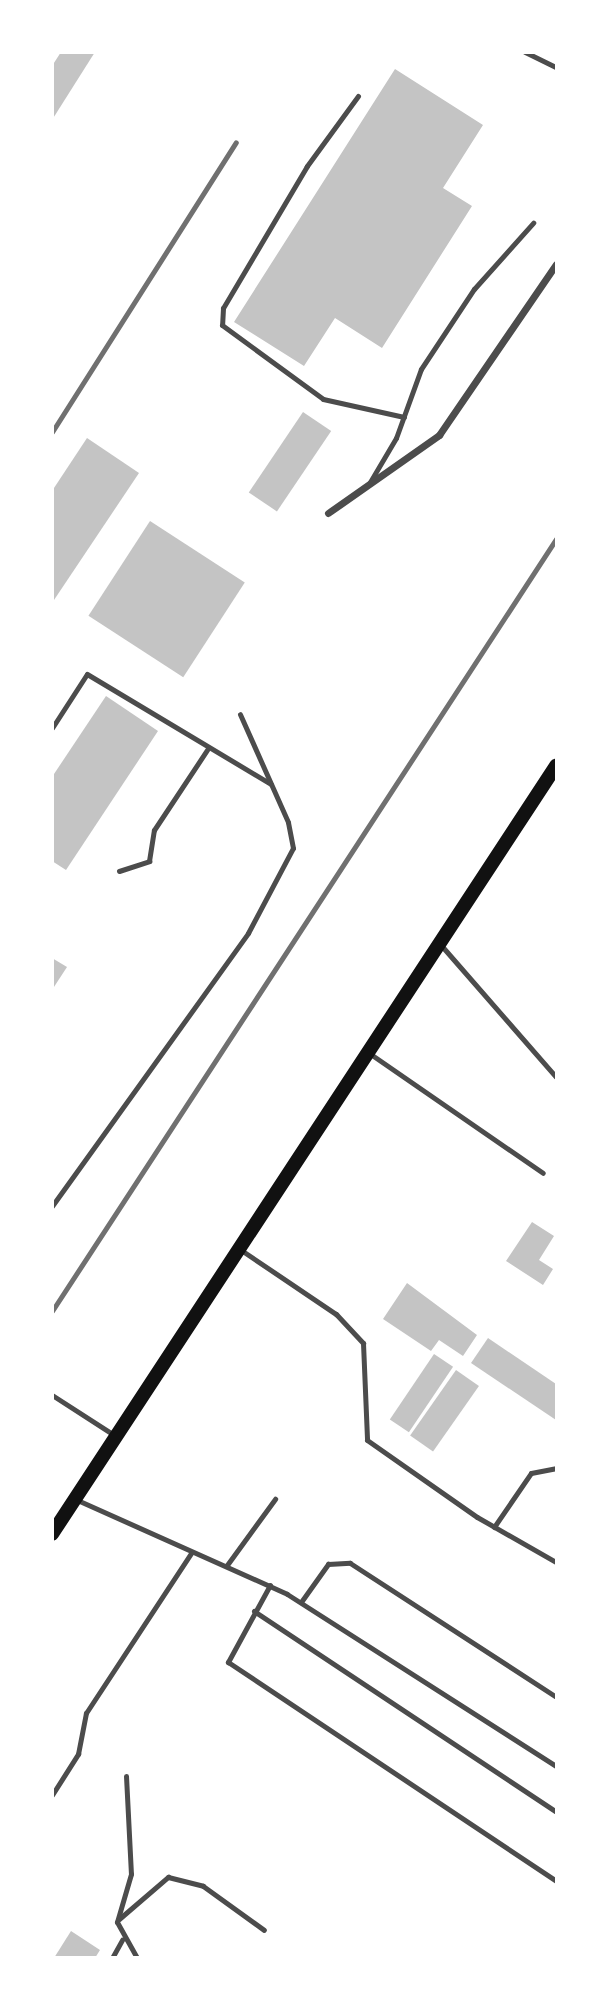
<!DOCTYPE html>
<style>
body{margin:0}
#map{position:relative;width:609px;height:2010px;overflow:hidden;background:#fff;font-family:Inter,sans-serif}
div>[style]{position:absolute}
.building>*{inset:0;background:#c4c4c4;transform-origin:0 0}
.service>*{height:5px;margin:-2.5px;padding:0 2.5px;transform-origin:2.5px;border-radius:2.5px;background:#4c4c4c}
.minor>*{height:7px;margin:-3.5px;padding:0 3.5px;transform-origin:3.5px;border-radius:3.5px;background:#4c4c4c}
.secondary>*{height:14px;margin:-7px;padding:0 7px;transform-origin:7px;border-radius:7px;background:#111}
.rail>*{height:5px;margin:-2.5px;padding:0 2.5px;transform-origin:2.5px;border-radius:2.5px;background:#707070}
span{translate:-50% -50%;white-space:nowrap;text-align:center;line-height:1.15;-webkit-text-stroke:6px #fff;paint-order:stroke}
.frame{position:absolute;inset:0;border:54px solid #fff;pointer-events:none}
</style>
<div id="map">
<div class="building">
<div style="clip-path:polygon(61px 52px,95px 52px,52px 120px,52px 66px)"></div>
<div style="clip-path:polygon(395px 69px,483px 125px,443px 188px,472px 206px,382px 348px,335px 318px,304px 366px,234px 322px)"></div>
<div style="left:303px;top:412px;width:34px;height:97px;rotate:34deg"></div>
<div style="clip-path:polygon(87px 438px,139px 473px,52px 603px,52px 491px)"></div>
<div style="left:150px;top:521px;width:113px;height:113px;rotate:33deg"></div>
<div style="clip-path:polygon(106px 696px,158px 731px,66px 870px,52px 861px,52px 777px)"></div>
<div style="clip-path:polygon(52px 958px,67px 967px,52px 990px)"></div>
<div style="clip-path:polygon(532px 1222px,554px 1236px,539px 1260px,553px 1269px,543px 1285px,506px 1261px)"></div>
<div style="clip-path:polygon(407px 1283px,477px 1335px,463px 1356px,439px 1340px,431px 1351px,383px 1319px)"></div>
<div style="clip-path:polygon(488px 1338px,556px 1384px,556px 1420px,471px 1363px)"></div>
<div style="left:434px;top:1354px;width:23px;height:79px;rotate:34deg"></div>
<div style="left:456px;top:1370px;width:28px;height:80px;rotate:35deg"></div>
<div style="clip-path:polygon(71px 1931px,100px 1950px,95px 1958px,54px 1958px)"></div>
</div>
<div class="service">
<div style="left:525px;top:52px;width:34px;rotate:26deg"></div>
<div style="left:358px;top:96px;width:87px;rotate:126.1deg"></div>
<div style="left:307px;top:166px;width:165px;rotate:120.6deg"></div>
<div style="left:223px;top:308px;width:17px;rotate:93deg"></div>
<div style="left:222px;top:325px;width:125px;rotate:36.2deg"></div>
<div style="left:323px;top:399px;width:83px;rotate:12.5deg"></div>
<div style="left:370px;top:482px;width:51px;rotate:-59.4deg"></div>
<div style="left:396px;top:438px;width:73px;rotate:-70.1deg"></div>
<div style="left:421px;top:369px;width:96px;rotate:-56.5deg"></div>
<div style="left:474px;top:289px;width:89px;rotate:-48.2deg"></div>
<div style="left:52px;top:728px;width:64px;rotate:-57.1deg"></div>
<div style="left:87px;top:674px;width:214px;rotate:30.9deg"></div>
<div style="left:119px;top:871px;width:32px;rotate:-18deg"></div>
<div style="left:149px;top:861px;width:31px;rotate:-81deg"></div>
<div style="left:154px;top:830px;width:96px;rotate:-56.5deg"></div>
<div style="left:440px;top:944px;width:176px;rotate:48.9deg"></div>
<div style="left:369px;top:1053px;width:211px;rotate:34.6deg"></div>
<div style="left:52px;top:1206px;width:336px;rotate:-54.3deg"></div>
<div style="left:248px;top:933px;width:96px;rotate:-62.1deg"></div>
<div style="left:293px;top:848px;width:26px;rotate:-101deg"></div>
<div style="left:288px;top:822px;width:118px;rotate:-114deg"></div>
<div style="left:241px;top:1250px;width:115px;rotate:34deg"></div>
<div style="left:336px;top:1314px;width:40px;rotate:47deg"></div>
<div style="left:363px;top:1343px;width:97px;rotate:87.6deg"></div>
<div style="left:367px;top:1440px;width:134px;rotate:35deg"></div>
<div style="left:477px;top:1517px;width:91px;rotate:29.7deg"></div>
<div style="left:52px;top:1395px;width:74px;rotate:32.8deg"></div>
<div style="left:75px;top:1499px;width:232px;rotate:24.1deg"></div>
<div style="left:287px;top:1594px;width:319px;rotate:32.6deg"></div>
<div style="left:494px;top:1527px;width:65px;rotate:-55.6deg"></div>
<div style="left:531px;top:1473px;width:25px;rotate:-11deg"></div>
<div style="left:227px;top:1565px;width:82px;rotate:-54deg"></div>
<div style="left:270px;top:1585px;width:88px;rotate:118.6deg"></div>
<div style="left:228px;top:1662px;width:394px;rotate:33.7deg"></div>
<div style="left:301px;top:1602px;width:47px;rotate:-54.6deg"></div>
<div style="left:328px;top:1564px;width:22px;rotate:-3deg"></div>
<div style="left:350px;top:1563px;width:246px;rotate:33deg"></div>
<div style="left:254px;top:1611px;width:363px;rotate:33.6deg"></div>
<div style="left:126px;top:1776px;width:98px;rotate:87.1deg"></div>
<div style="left:131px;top:1874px;width:50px;rotate:106.3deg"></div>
<div style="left:117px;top:1922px;width:41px;rotate:60.9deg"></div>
<div style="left:52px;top:1795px;width:49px;rotate:-57.6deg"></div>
<div style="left:78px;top:1754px;width:42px;rotate:-79deg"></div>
<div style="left:86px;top:1713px;width:191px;rotate:-56.7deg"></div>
<div style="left:119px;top:1919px;width:65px;rotate:-40.6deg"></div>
<div style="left:168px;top:1877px;width:36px;rotate:14deg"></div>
<div style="left:203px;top:1886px;width:75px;rotate:35.8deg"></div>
<div style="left:112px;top:1958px;width:21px;rotate:-61deg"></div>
</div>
<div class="minor">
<div style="left:328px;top:513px;width:136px;rotate:-35.1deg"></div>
<div style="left:439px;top:435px;width:207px;rotate:-55.6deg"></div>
</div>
<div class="secondary">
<div style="left:52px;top:1534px;width:919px;rotate:-56.73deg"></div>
</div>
<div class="rail">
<div style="left:52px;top:432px;width:343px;rotate:-57.6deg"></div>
<div style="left:52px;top:1311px;width:922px;rotate:-56.86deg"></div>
</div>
<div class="frame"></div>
</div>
